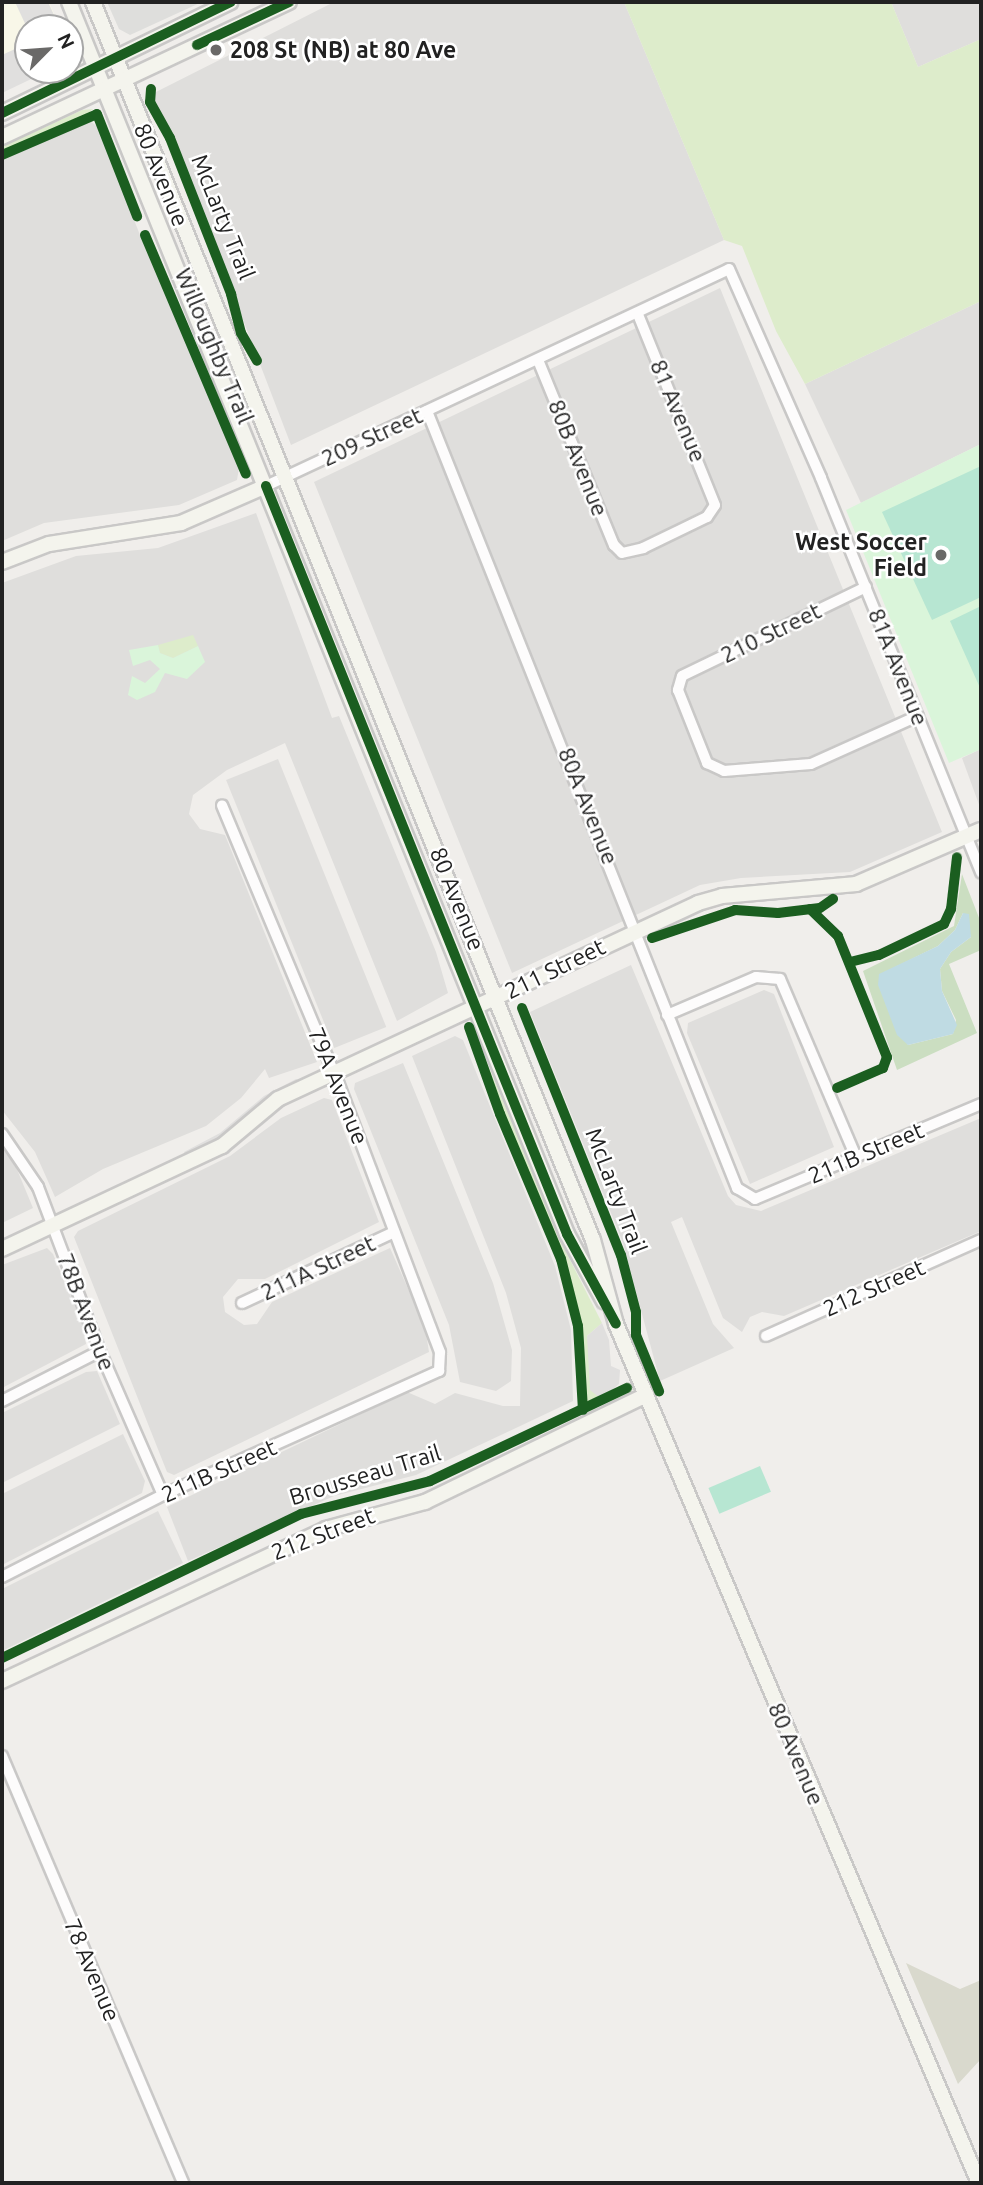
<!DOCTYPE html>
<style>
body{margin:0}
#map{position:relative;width:983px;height:2185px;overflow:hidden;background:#f0eeeb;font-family:Ubuntu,sans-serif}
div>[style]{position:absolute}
.residential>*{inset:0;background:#dfdedc;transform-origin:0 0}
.education>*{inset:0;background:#f8f7e8}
.religious>*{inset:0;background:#dededc}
.construction>*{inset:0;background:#d9d9cd}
.grass>*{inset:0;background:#ddeccb}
.forest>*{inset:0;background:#cbdec1}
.park>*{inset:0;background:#daf5da}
.pitch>*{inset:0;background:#b7e6d2;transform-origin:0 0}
.parking>*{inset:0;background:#e0dfde}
.water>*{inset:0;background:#bfdbe3}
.roads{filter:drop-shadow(2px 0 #c9c8c7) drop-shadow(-2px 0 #c9c8c7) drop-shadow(0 2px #c9c8c7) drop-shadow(0 -2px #c9c8c7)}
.street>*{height:10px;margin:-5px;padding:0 5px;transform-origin:5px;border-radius:5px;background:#fdfcfc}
.secondary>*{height:14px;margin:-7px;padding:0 7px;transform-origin:7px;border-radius:7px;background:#f4f4ed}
.cycleway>*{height:10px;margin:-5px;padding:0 5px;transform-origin:5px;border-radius:5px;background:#1b5e20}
.dots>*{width:19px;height:19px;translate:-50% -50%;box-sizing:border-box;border:4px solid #fff;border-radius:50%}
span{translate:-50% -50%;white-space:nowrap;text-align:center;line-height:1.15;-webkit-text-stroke:5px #fff;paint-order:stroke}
.poi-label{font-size:23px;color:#222;font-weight:700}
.left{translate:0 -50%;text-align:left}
.right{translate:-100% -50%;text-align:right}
.street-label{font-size:23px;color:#222}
.frame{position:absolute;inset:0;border:4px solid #222;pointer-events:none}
.north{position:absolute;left:14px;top:14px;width:70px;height:70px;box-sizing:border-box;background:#fff;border:2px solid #a7a7a7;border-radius:50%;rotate:65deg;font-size:19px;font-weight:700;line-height:28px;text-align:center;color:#222}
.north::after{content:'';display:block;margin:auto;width:24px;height:32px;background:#6a6968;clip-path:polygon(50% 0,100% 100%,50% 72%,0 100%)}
</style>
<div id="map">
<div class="residential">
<div style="clip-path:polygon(334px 2px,624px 2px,724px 240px,291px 445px,171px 132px,152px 94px)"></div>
<div style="clip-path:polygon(891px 2px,981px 2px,981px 39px,918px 67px)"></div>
<div style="clip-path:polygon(90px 121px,98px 127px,145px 248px,239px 468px,237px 480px,179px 505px,44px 523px,2px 541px,2px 158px)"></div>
<div style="clip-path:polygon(720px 288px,942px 832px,850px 872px,741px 878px,700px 885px,512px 973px,314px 482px)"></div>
<div style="clip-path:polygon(981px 301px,981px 444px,861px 503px,805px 384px)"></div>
<div style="clip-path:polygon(256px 513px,332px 718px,339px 716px,436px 952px,448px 993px,397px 1021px,285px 743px,227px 770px,193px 795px,189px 814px,200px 829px,225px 835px,317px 1062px,269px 1078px,265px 1069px,241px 1098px,206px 1126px,103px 1169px,55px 1197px,35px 1152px,2px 1110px,2px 583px,76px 556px,158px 548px)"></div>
<div style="clip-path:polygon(981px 749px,981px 810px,962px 758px)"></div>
<div style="left:278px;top:759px;width:289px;height:56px;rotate:68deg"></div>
<div style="clip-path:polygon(631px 965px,728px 1196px,736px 1205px,761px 1211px,981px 1118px,981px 1231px,784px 1316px,762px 1312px,750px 1317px,742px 1332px,723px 1318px,682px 1217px,671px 1222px,713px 1324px,734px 1348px,660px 1381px,623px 1243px,530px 1012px)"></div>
<div style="clip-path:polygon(764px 990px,774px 994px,834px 1147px,750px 1184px,687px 1033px,688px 1023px)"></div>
<div style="clip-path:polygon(455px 1036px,463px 1040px,555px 1266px,571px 1330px,573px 1401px,416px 1475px,334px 1496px,188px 1561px,167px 1507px,407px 1392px,435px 1404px,455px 1393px,503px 1406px,520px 1406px,521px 1348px,506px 1293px,412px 1056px)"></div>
<div style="clip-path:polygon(403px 1063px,493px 1283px,512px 1350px,511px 1381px,496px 1391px,460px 1382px,449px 1325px,354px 1089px,355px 1083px)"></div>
<div style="clip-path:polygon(324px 1098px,332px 1100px,379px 1222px,265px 1279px,238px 1279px,223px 1297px,225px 1312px,244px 1325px,257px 1324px,272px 1302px,390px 1248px,425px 1327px,429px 1352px,174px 1475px,167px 1472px,74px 1237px,78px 1231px,230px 1156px,281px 1118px)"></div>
<div style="clip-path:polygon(2px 1148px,16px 1167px,33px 1208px,2px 1223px)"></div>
<div style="clip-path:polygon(47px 1248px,53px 1254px,84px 1328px,86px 1344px,2px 1388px,2px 1265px)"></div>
<div style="clip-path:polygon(97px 1371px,120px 1424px,2px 1483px,2px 1413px,86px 1372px)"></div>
<div style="clip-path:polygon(123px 1434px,145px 1481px,142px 1493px,2px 1565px,2px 1494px)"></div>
<div style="clip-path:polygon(158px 1511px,183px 1563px,2px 1651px,2px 1589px)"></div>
</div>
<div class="education">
<div style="clip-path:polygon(2px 2px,49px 2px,60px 28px,28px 28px,28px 70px,2px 92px)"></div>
</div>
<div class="religious">
<div style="clip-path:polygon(107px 2px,202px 2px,130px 35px,119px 29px)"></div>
</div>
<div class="construction">
<div style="clip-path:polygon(906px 1963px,960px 1989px,981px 1980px,981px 2059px,958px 2084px)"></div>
</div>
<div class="grass">
<div style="clip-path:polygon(624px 2px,891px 2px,918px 67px,981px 39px,981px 301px,805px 384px,776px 331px,742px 246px,724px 240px)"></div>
<div style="clip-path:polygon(93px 109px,85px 116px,2px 152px,2px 147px,82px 110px)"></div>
<div style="clip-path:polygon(149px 237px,240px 445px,248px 471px,218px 406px)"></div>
<div style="clip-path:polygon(193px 635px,198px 646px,173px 658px,160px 653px,158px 645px)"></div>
<div style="clip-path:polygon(472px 1027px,567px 1254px,602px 1323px,587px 1336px,601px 1399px,590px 1404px,584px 1401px,581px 1328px,564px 1259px,486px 1071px)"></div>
</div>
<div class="forest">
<div style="clip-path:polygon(evenodd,962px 874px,981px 923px,981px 950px,949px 964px,977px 1033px,897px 1070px,863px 971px,954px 926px,962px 874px,963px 913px,971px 937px,951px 952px,940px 969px,942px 991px,956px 1020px,953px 1034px,908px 1045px,879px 975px,938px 946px,955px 930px,963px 913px)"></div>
</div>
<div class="park">
<div style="clip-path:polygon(981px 444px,981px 749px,949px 763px,846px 510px)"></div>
<div style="clip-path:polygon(158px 645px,160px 653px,173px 658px,198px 646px,205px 662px,187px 679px,165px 673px,155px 692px,137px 700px,128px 695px,132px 676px,145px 683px,160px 669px,150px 660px,133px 666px,129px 650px)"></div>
</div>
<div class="pitch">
<div style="clip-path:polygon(981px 466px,981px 597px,932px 620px,882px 512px)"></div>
<div style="clip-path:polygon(981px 606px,981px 690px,950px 621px)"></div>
<div style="left:760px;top:1466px;width:28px;height:56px;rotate:67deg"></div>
</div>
<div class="parking">
<div style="clip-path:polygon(15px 2px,48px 2px,60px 28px,28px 30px)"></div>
<div style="clip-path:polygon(28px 43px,28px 70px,50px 70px,2px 93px,2px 55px)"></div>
<div style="clip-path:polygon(296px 1079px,303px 1081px,266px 1100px,220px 1138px,185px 1155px,184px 1152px,220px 1133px,264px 1096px)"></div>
<div style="clip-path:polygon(602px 1323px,609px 1340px,611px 1366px,620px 1370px,619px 1384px,601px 1399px,590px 1390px,587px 1336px)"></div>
</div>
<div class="water">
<div style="clip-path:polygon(963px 913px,969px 914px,971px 937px,951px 952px,940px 969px,942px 991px,957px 1025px,953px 1034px,908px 1045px,897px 1035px,878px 985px,879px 974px,938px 946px,955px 930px)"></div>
</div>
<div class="roads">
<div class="street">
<div style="left:538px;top:360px;width:200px;rotate:67.7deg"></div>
<div style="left:614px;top:545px;width:11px;rotate:45deg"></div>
<div style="left:622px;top:553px;width:22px;rotate:-13deg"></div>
<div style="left:643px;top:548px;width:71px;rotate:-25.8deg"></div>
<div style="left:707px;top:517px;width:14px;rotate:-56deg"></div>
<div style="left:715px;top:505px;width:206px;rotate:-112deg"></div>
<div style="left:427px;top:411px;width:837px;rotate:68.25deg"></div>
<div style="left:737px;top:1188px;width:21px;rotate:31deg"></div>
<div style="left:755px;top:1199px;width:245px;rotate:-22.8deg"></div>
<div style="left:266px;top:486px;width:511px;rotate:-25.11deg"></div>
<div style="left:729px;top:269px;width:228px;rotate:66.2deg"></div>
<div style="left:821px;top:478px;width:426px;rotate:67.9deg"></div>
<div style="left:866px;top:587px;width:204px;rotate:154.2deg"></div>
<div style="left:682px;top:676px;width:15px;rotate:106deg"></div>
<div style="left:678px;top:690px;width:79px;rotate:68.3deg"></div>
<div style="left:707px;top:763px;width:19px;rotate:25deg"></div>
<div style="left:724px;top:771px;width:87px;rotate:-4.6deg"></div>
<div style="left:811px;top:764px;width:117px;rotate:-24.2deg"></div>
<div style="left:667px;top:1015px;width:97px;rotate:-23.1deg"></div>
<div style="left:756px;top:977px;width:24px;rotate:5deg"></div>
<div style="left:780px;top:979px;width:194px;rotate:66.9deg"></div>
<div style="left:2px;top:1134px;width:64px;rotate:55.8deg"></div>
<div style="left:38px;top:1187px;width:175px;rotate:69.3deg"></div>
<div style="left:100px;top:1351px;width:157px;rotate:66.4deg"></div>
<div style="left:242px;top:1303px;width:168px;rotate:-25deg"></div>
<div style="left:766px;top:1336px;width:235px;rotate:-24.1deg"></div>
<div style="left:2px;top:1401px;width:110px;rotate:-27deg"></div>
<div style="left:2px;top:1577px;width:181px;rotate:-27deg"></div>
<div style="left:163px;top:1495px;width:303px;rotate:-24.2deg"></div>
<div style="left:439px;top:1371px;width:19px;rotate:-87deg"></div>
<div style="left:440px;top:1352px;width:285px;rotate:-110.7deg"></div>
<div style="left:339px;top:1085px;width:303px;rotate:-112.7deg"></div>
<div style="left:2px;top:1756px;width:464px;rotate:67deg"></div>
</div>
<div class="secondary">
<div style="left:69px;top:2px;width:1329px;rotate:67.99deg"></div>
<div style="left:567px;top:1234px;width:77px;rotate:61.1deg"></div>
<div style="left:93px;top:2px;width:1335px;rotate:68.01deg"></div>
<div style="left:593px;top:1240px;width:87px;rotate:74.7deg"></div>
<div style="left:616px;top:1324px;width:933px;rotate:67.09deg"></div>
<div style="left:2px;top:113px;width:254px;rotate:-25.9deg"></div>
<div style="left:2px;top:137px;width:317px;rotate:-25.2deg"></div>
<div style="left:2px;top:562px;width:50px;rotate:-21deg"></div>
<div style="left:49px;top:544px;width:134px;rotate:-9deg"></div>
<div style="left:181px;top:523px;width:93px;rotate:-23.5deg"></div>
<div style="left:2px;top:1249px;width:243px;rotate:-25.1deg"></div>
<div style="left:222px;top:1146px;width:73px;rotate:-40deg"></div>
<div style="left:278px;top:1099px;width:463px;rotate:-25deg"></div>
<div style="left:698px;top:903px;width:25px;rotate:-16deg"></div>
<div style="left:722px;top:896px;width:135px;rotate:-5.1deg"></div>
<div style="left:856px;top:884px;width:136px;rotate:-23.4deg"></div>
<div style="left:2px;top:1681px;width:358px;rotate:-25.1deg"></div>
<div style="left:326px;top:1529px;width:103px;rotate:-15.3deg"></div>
<div style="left:425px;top:1502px;width:246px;rotate:-25.8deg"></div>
</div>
</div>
<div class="cycleway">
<div style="left:197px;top:45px;width:102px;rotate:-25.1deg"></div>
<div style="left:151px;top:89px;width:13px;rotate:94deg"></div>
<div style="left:150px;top:102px;width:41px;rotate:60.9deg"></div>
<div style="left:170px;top:138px;width:168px;rotate:68.6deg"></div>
<div style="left:231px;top:294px;width:40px;rotate:75.6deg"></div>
<div style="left:241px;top:333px;width:32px;rotate:60deg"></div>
<div style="left:2px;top:113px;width:254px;rotate:-25.9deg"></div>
<div style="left:2px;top:155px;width:103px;rotate:-23.3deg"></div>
<div style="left:97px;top:114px;width:110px;rotate:68.6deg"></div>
<div style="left:145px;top:235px;width:259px;rotate:67.1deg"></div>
<div style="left:266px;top:486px;width:806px;rotate:68.08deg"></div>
<div style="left:567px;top:1234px;width:102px;rotate:61.4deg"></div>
<div style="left:810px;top:909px;width:39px;rotate:44deg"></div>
<div style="left:838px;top:936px;width:131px;rotate:68deg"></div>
<div style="left:887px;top:1057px;width:12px;rotate:110deg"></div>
<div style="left:883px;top:1068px;width:50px;rotate:156.5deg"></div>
<div style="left:652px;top:938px;width:88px;rotate:-18.6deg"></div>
<div style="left:735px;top:910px;width:43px;rotate:4deg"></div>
<div style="left:778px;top:913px;width:42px;rotate:-6.8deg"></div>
<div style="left:820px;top:908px;width:16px;rotate:-35deg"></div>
<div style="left:850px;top:962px;width:30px;rotate:-14deg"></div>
<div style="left:879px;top:955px;width:72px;rotate:-25.5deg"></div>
<div style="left:944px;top:924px;width:17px;rotate:-65deg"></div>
<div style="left:951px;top:909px;width:52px;rotate:-83.4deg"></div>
<div style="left:522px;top:1008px;width:266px;rotate:68.2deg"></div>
<div style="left:621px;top:1255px;width:59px;rotate:75.3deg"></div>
<div style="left:636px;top:1312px;width:23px;rotate:90deg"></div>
<div style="left:636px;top:1335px;width:61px;rotate:67.7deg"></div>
<div style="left:469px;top:1027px;width:92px;rotate:70.4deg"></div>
<div style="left:500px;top:1114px;width:157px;rotate:67.2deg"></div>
<div style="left:561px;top:1259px;width:69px;rotate:75.8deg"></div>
<div style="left:578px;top:1326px;width:84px;rotate:86.6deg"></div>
<div style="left:2px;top:1658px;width:332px;rotate:-25.7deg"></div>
<div style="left:301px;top:1514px;width:133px;rotate:-14.3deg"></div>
<div style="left:430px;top:1481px;width:218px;rotate:-25.3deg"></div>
</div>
<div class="dots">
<div style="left:216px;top:50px;background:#6a6968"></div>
<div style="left:941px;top:555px;background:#6a6968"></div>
</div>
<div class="poi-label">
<span class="left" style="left:230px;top:50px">208 St (NB) at 80 Ave</span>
<span class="right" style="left:927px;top:555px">West Soccer<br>Field</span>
</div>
<div class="street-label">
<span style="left:161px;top:175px;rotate:68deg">80 Avenue</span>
<span style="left:223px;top:217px;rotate:68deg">McLarty Trail</span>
<span style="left:214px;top:346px;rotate:67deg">Willoughby Trail</span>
<span style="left:678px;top:411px;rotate:67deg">81 Avenue</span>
<span style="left:372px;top:437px;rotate:-25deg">209 Street</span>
<span style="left:578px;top:458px;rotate:68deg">80B Avenue</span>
<span style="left:771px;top:633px;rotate:-26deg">210 Street</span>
<span style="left:898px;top:667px;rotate:68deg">81A Avenue</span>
<span style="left:588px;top:806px;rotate:68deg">80A Avenue</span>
<span style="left:457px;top:899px;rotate:68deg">80 Avenue</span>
<span style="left:555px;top:969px;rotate:-26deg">211 Street</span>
<span style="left:338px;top:1086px;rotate:68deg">79A Avenue</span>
<span style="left:866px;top:1153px;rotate:-23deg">211B Street</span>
<span style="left:616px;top:1191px;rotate:69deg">McLarty Trail</span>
<span style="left:318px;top:1268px;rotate:-25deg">211A Street</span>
<span style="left:874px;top:1288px;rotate:-24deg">212 Street</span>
<span style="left:86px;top:1312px;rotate:69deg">78B Avenue</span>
<span style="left:219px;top:1471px;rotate:-24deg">211B Street</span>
<span style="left:365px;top:1475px;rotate:-17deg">Brousseau Trail</span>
<span style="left:323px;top:1534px;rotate:-21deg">212 Street</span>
<span style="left:796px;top:1754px;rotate:67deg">80 Avenue</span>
<span style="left:92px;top:1970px;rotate:67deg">78 Avenue</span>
</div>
<div class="frame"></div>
<div class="north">N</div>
</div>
